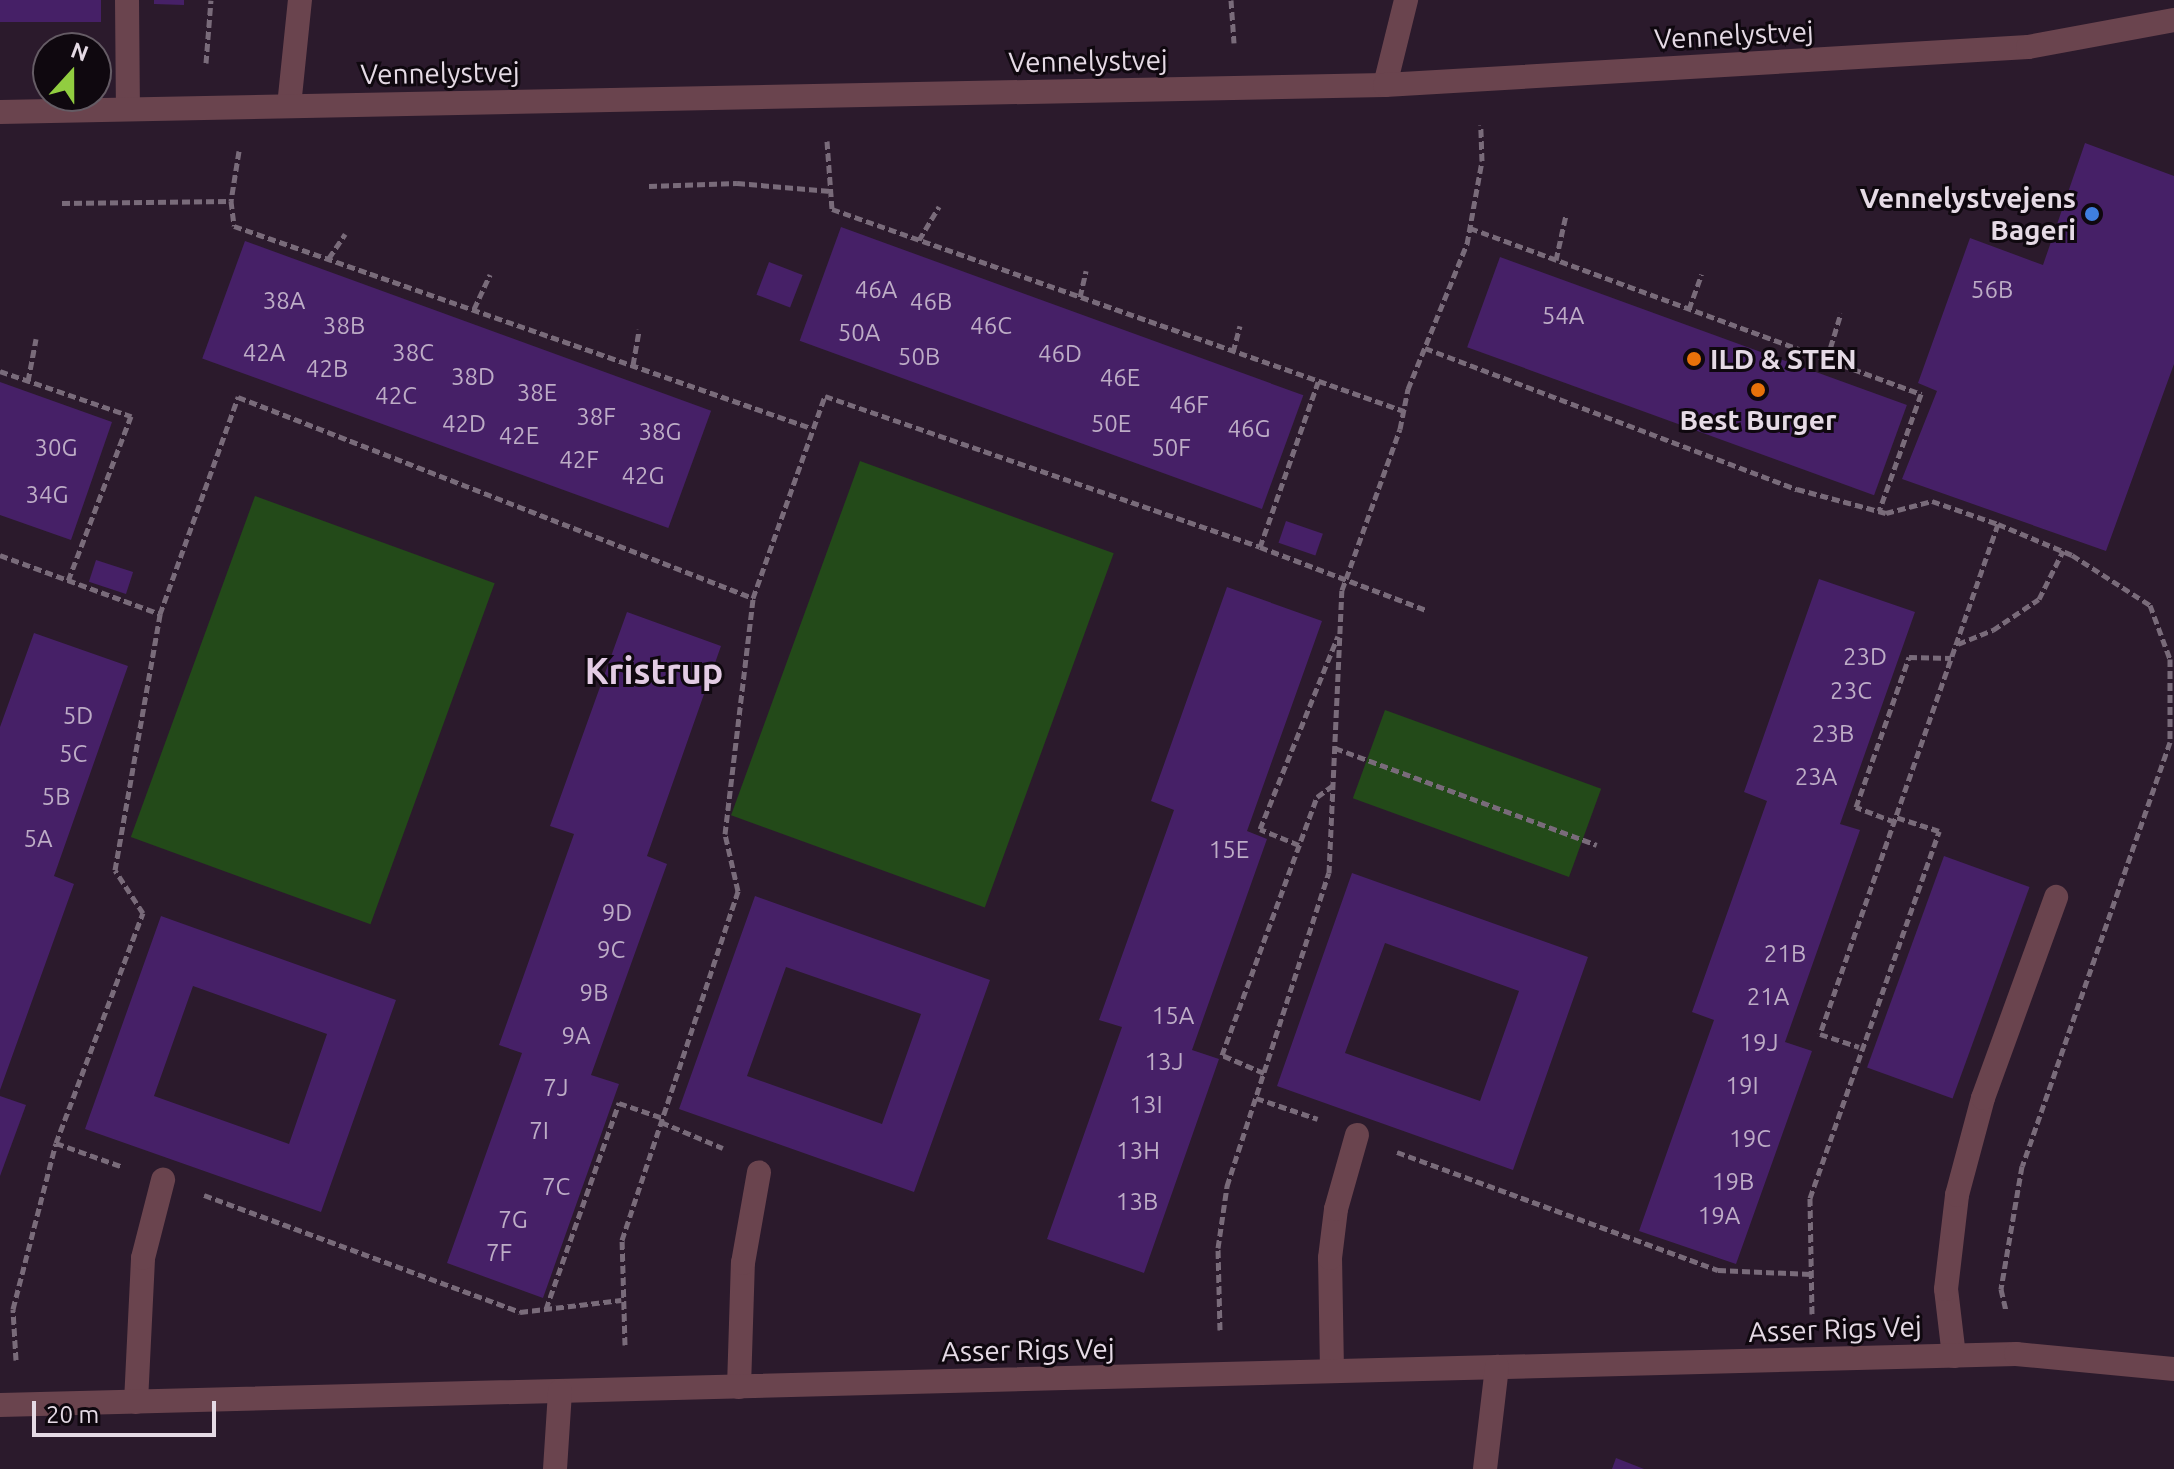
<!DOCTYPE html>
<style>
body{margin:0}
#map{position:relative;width:2174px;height:1469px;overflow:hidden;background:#2b1a2c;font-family:Ubuntu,sans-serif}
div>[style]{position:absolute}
.green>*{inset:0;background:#234a19;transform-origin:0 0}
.building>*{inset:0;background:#462067;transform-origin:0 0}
.path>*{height:5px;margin-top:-2.5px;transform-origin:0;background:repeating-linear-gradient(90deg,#796b7a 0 8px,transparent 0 12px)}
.service>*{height:24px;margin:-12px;padding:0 12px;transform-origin:12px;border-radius:12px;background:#6a444e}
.minor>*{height:24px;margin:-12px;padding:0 12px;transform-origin:12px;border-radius:12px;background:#6a444e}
.dots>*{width:22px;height:22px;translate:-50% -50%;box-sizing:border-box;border:4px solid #0f080f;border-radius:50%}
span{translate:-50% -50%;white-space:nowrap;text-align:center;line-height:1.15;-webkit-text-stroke:6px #0f080f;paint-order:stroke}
.number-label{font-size:24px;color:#bdacc6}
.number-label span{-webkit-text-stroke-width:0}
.street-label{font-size:28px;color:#e5dae5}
.poi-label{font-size:28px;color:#e5dae5;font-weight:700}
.right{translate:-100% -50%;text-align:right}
.left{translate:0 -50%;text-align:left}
.district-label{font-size:36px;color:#e3cce4;font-weight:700}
.north{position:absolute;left:32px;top:32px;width:80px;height:80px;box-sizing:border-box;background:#0f080f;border:2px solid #655c65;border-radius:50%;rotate:21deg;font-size:22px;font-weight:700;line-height:32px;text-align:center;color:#e5dae5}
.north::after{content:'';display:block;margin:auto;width:28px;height:36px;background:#91cd40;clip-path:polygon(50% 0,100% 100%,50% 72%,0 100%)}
.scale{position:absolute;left:32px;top:1401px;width:184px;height:36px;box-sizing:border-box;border:4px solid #e5dae5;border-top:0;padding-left:10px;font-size:24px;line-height:28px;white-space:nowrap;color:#e5dae5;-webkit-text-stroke:6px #0f080f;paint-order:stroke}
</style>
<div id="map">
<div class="green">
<div style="left:860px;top:461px;width:270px;height:377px;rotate:20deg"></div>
<div style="left:255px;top:496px;width:255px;height:363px;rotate:20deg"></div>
<div style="left:1385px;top:710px;width:230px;height:94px;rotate:20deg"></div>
</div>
<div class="building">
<div style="left:0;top:0;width:101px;height:22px"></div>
<div style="clip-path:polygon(154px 0,184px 0,184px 5px,154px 4px)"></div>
<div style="clip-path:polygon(2085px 143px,2174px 176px,2174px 364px,2106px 551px,1902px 479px,1937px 391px,1918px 383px,1970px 238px,2043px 265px)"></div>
<div style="left:841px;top:227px;width:492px;height:121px;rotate:20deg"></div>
<div style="left:245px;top:241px;width:496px;height:125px;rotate:20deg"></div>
<div style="left:1500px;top:257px;width:433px;height:96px;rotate:20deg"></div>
<div style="left:769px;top:262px;width:36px;height:35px;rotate:21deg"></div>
<div style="clip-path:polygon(0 382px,112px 422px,71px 540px,0 515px)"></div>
<div style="left:1286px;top:521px;width:39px;height:23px;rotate:19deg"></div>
<div style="left:96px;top:560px;width:39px;height:23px;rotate:18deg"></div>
<div style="clip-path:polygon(1819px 579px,1915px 612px,1840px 824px,1860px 830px,1785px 1042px,1812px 1051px,1736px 1264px,1639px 1231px,1714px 1020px,1692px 1012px,1767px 801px,1744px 792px)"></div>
<div style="clip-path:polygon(1227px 587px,1322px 621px,1247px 831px,1267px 839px,1192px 1050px,1219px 1059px,1144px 1273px,1047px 1239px,1122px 1027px,1099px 1020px,1174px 810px,1151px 801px)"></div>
<div style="clip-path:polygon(627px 612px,721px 646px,647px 856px,667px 864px,591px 1075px,619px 1084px,543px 1298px,447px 1263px,522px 1053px,499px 1045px,574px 834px,550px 826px)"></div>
<div style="clip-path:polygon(34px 633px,128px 666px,54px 876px,74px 884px,0 1090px,0 727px)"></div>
<div style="left:1944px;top:856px;width:91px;height:225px;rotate:20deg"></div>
<div style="clip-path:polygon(evenodd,1352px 873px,1588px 957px,1513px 1170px,1277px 1086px,1352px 873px,1385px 943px,1519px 991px,1480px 1101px,1345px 1053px,1385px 943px)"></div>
<div style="clip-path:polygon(evenodd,755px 896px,990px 980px,914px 1192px,679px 1109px,755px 896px,786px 967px,921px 1014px,882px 1124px,747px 1076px,786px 967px)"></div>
<div style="clip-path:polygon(evenodd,161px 916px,396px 1000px,321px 1212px,85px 1129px,161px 916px,193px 986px,327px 1034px,289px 1144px,154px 1096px,193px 986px)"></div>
<div style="clip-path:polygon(0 1096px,26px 1105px,0 1176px)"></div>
<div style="clip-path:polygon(1616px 1458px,1644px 1469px,1612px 1469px)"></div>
</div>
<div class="path">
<div style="left:1231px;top:0;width:43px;rotate:86deg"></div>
<div style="left:206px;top:63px;width:63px;rotate:-85.5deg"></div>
<div style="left:827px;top:141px;width:68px;rotate:85.8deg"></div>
<div style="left:832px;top:209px;width:607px;rotate:19.45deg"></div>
<div style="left:239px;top:151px;width:51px;rotate:99.1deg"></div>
<div style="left:231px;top:201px;width:25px;rotate:83deg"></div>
<div style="left:234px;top:226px;width:611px;rotate:19.29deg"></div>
<div style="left:649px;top:186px;width:88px;rotate:-2deg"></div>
<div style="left:737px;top:183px;width:94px;rotate:4.9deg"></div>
<div style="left:62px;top:203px;width:169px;rotate:-0.7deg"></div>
<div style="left:1470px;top:228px;width:481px;rotate:20.2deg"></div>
<div style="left:1921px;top:394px;width:124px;rotate:109.7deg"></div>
<div style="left:919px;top:240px;width:39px;rotate:-59deg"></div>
<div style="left:329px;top:258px;width:29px;rotate:-56deg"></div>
<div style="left:1556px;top:260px;width:46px;rotate:-77.5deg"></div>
<div style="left:1080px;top:297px;width:27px;rotate:-77deg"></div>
<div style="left:474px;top:309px;width:38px;rotate:-65deg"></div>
<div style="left:1689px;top:309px;width:37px;rotate:-70deg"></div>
<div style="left:1425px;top:348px;width:398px;rotate:20.8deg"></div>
<div style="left:1797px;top:489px;width:92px;rotate:15.1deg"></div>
<div style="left:1886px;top:513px;width:48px;rotate:-14.6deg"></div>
<div style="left:1932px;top:501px;width:70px;rotate:19.2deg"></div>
<div style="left:1998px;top:524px;width:540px;rotate:109.24deg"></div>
<div style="left:1820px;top:1034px;width:41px;rotate:18.4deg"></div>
<div style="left:1233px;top:352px;width:27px;rotate:-75deg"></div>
<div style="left:1827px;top:359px;width:48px;rotate:-73.1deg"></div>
<div style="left:633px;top:365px;width:36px;rotate:-80deg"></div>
<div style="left:0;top:371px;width:139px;rotate:19deg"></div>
<div style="left:131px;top:416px;width:177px;rotate:110.9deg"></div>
<div style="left:28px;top:381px;width:43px;rotate:-79.2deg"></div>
<div style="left:1998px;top:524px;width:80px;rotate:22.7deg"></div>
<div style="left:2072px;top:555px;width:93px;rotate:32.7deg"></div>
<div style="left:2150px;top:605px;width:58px;rotate:69.7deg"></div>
<div style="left:2170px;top:659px;width:83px;rotate:90deg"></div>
<div style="left:2170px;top:742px;width:449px;rotate:109.2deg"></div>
<div style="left:2022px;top:1166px;width:125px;rotate:99.7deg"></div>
<div style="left:2001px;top:1289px;width:22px;rotate:77deg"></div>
<div style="left:1260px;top:547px;width:178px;rotate:20.8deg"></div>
<div style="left:0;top:555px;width:171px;rotate:20.2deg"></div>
<div style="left:1958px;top:644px;width:38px;rotate:-22deg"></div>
<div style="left:1993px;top:630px;width:55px;rotate:-34deg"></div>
<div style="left:2039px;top:599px;width:54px;rotate:-63.4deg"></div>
<div style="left:1335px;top:748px;width:279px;rotate:20.3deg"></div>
<div style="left:1895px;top:822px;width:42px;rotate:-159deg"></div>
<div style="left:1856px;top:807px;width:159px;rotate:-70.5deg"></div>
<div style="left:1909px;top:657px;width:42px;rotate:1.4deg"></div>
<div style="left:1299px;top:845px;width:42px;rotate:-157.7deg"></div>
<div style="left:1260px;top:829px;width:208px;rotate:-68deg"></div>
<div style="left:1264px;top:1073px;width:46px;rotate:-156.8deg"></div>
<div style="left:1222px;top:1055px;width:275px;rotate:-69.8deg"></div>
<div style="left:1317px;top:797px;width:19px;rotate:-36deg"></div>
<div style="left:1256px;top:1098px;width:65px;rotate:18.7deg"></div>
<div style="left:661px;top:1122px;width:67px;rotate:22.8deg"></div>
<div style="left:56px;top:1143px;width:71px;rotate:19.7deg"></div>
<div style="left:1397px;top:1152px;width:342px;rotate:20.2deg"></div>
<div style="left:1718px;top:1270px;width:93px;rotate:2.5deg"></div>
<div style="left:204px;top:1195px;width:337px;rotate:20.3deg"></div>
<div style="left:520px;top:1312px;width:102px;rotate:-6.8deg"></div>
<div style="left:546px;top:1309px;width:219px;rotate:-70.5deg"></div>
<div style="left:619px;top:1103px;width:46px;rotate:18.8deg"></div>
<div style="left:1812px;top:1314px;width:116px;rotate:-91deg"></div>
<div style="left:1810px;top:1198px;width:389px;rotate:-70.6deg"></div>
<div style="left:1939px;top:831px;width:45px;rotate:-162deg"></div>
<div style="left:1220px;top:1330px;width:82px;rotate:-91.4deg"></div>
<div style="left:1218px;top:1248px;width:63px;rotate:-81.7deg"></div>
<div style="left:1227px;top:1186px;width:329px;rotate:-72deg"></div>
<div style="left:1329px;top:873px;width:283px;rotate:-87.4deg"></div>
<div style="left:1342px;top:590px;width:171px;rotate:-70.2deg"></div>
<div style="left:1400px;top:429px;width:41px;rotate:-78.7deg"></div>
<div style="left:1408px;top:389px;width:157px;rotate:-67.9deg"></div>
<div style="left:1467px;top:244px;width:84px;rotate:-79.8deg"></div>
<div style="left:1482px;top:161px;width:36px;rotate:-92deg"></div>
<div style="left:625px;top:1345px;width:105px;rotate:-91.6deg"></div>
<div style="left:622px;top:1240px;width:368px;rotate:-71.6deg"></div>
<div style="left:738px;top:891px;width:58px;rotate:-102.8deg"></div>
<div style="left:725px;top:834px;width:238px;rotate:-83.2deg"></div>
<div style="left:16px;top:1360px;width:51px;rotate:-93.4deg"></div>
<div style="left:13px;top:1309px;width:171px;rotate:-75.5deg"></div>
<div style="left:56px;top:1143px;width:246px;rotate:-69.3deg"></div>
<div style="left:143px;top:913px;width:51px;rotate:-123.1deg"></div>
<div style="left:115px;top:870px;width:260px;rotate:-80deg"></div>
<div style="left:160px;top:614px;width:231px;rotate:-70.2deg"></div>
<div style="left:238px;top:397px;width:553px;rotate:21.32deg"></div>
<div style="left:753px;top:598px;width:214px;rotate:-70.4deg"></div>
<div style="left:825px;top:396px;width:460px;rotate:19.1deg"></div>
<div style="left:1260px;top:547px;width:175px;rotate:-70.6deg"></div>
</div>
<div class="service">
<div style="left:127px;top:0;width:109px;rotate:89.5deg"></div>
<div style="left:289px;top:106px;width:107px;rotate:-84.1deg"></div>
<div style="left:1954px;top:1356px;width:67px;rotate:-96.8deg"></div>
<div style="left:1946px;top:1289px;width:95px;rotate:-83.3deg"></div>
<div style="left:1957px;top:1195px;width:100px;rotate:-75deg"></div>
<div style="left:1983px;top:1098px;width:214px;rotate:-70deg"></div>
<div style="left:1332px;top:1371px;width:113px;rotate:-91deg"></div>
<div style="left:1330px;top:1258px;width:49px;rotate:-83deg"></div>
<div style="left:1336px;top:1209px;width:77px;rotate:-74.2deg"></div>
<div style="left:739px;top:1387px;width:124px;rotate:-88.2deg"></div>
<div style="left:743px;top:1263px;width:92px;rotate:-80deg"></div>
<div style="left:136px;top:1402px;width:144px;rotate:-87.2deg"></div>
<div style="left:143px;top:1258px;width:81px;rotate:-75.6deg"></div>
</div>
<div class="minor">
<div style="left:1385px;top:85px;width:88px;rotate:-76.1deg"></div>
<div style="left:0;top:112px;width:1385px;rotate:-1.12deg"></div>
<div style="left:1385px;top:85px;width:644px;rotate:-3.38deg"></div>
<div style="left:2028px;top:47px;width:148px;rotate:-10.5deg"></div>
<div style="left:0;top:1405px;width:2017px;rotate:-1.45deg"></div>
<div style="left:2016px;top:1354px;width:159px;rotate:5.4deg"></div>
<div style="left:555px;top:1469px;width:78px;rotate:-86.3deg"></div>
<div style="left:1485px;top:1469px;width:103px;rotate:-83.3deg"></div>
</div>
<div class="dots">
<div style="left:2092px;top:214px;background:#3f7fe0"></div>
<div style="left:1694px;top:359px;background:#e8710a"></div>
<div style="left:1758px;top:390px;background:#e8710a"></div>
</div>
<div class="number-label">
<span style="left:876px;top:290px">46A</span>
<span style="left:1992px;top:290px">56B</span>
<span style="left:284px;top:301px">38A</span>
<span style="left:931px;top:302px">46B</span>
<span style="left:1563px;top:316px">54A</span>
<span style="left:344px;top:326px">38B</span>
<span style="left:991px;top:326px">46C</span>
<span style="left:859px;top:333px">50A</span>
<span style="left:264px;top:353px">42A</span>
<span style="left:413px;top:353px">38C</span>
<span style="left:1060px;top:354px">46D</span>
<span style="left:919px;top:357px">50B</span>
<span style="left:327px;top:369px">42B</span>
<span style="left:473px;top:377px">38D</span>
<span style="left:1120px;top:378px">46E</span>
<span style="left:537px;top:393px">38E</span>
<span style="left:396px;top:396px">42C</span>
<span style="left:1189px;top:405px">46F</span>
<span style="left:596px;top:417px">38F</span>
<span style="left:464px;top:424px">42D</span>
<span style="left:1111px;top:424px">50E</span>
<span style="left:1249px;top:429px">46G</span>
<span style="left:660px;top:432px">38G</span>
<span style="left:519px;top:436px">42E</span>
<span style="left:56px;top:448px">30G</span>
<span style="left:1171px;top:448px">50F</span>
<span style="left:579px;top:460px">42F</span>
<span style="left:643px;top:476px">42G</span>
<span style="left:47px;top:495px">34G</span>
<span style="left:1865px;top:657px">23D</span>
<span style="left:1851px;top:691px">23C</span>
<span style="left:78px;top:716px">5D</span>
<span style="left:1833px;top:734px">23B</span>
<span style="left:73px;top:754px">5C</span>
<span style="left:1816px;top:777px">23A</span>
<span style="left:56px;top:797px">5B</span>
<span style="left:38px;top:839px">5A</span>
<span style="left:1229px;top:850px">15E</span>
<span style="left:617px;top:913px">9D</span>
<span style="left:611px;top:950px">9C</span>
<span style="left:1785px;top:954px">21B</span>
<span style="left:594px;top:993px">9B</span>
<span style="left:1768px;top:997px">21A</span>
<span style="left:1173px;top:1016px">15A</span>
<span style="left:576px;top:1036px">9A</span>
<span style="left:1759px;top:1043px">19J</span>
<span style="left:1164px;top:1062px">13J</span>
<span style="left:1742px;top:1086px">19I</span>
<span style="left:556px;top:1088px">7J</span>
<span style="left:1146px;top:1105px">13I</span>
<span style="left:539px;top:1131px">7I</span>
<span style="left:1750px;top:1139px">19C</span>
<span style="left:1138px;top:1151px">13H</span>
<span style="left:1733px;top:1182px">19B</span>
<span style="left:556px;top:1187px">7C</span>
<span style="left:1137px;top:1202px">13B</span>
<span style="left:1719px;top:1216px">19A</span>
<span style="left:513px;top:1220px">7G</span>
<span style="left:499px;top:1253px">7F</span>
</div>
<div class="street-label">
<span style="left:1734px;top:35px;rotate:-3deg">Vennelystvej</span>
<span style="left:1088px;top:61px;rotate:-1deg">Vennelystvej</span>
<span style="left:440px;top:73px;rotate:-1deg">Vennelystvej</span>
<span style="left:1835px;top:1329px;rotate:-2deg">Asser Rigs Vej</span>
<span style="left:1028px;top:1350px;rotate:-1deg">Asser Rigs Vej</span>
</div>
<div class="poi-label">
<span class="right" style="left:2076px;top:214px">Vennelystvejens<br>Bageri</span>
<span class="left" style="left:1710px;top:359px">ILD &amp; STEN</span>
<span style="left:1758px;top:420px">Best Burger</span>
</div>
<div class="district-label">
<span style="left:654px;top:671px">Kristrup</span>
</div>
<div class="north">N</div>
<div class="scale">20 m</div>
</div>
